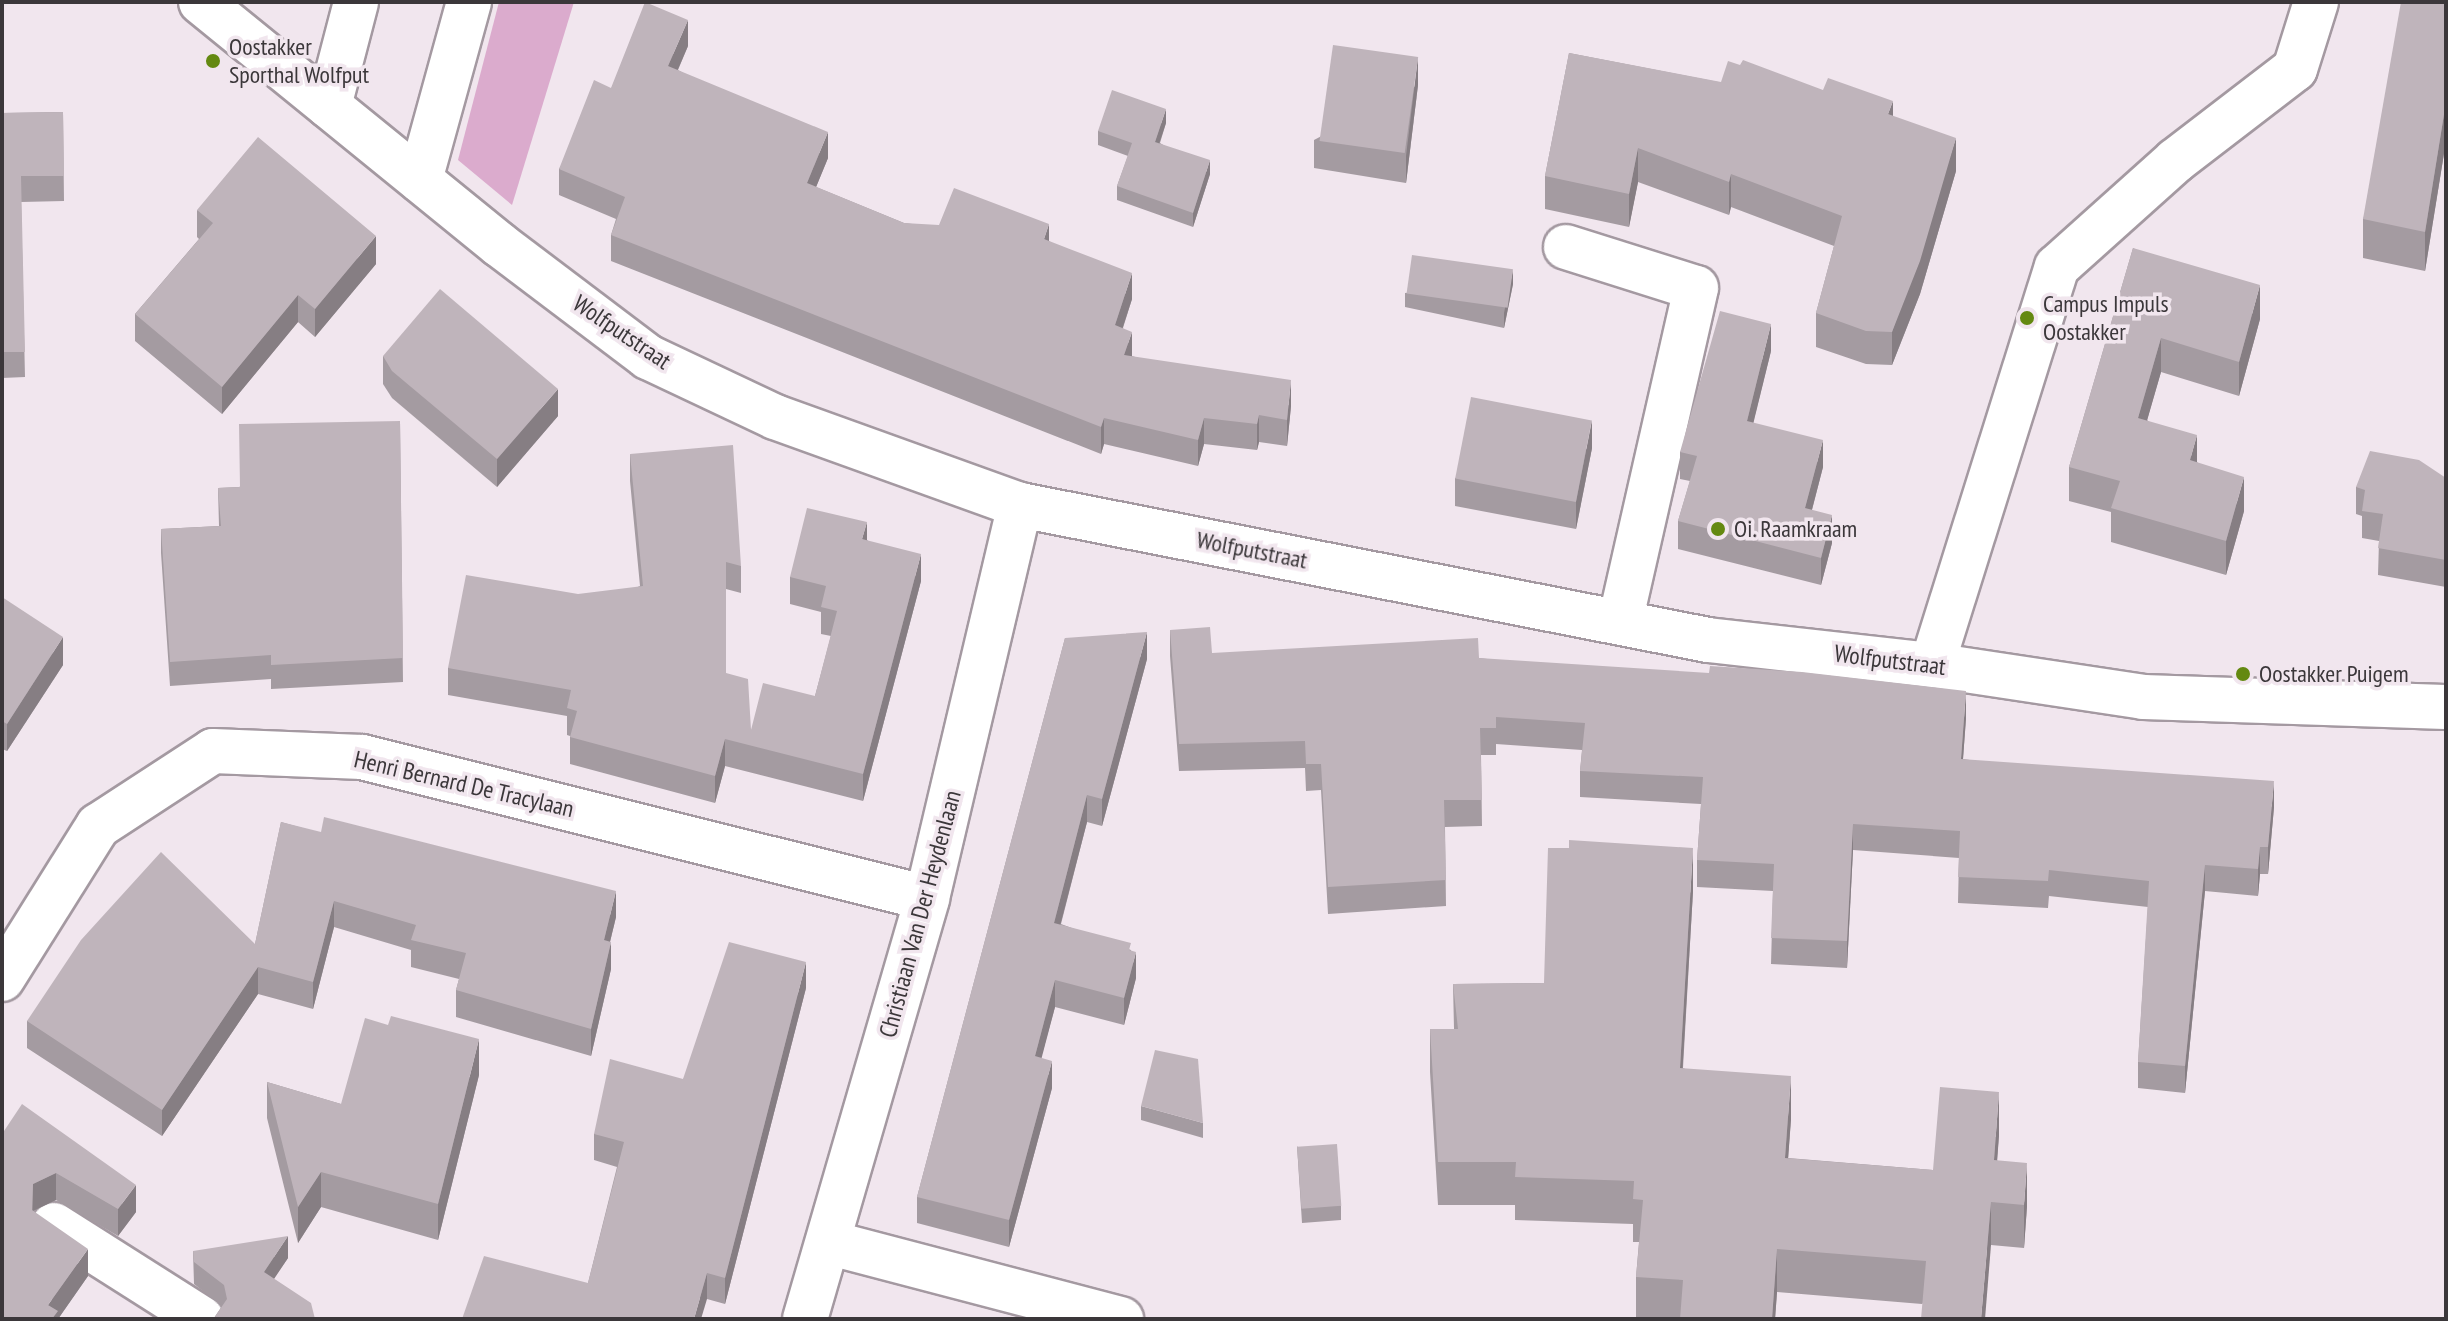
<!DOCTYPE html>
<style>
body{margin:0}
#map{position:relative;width:2448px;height:1321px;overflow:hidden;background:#f1e6ee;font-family:"PT Sans Narrow",sans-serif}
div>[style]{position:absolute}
.green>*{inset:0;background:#dbabcd}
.roads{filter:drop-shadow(2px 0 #a499a1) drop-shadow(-2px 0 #a499a1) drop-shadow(0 2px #a499a1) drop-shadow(0 -2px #a499a1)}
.minor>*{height:44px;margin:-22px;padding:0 22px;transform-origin:22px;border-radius:22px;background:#fff}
.wall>*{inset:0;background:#a49ba1}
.shaded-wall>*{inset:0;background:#867e83}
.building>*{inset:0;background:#bfb4bb;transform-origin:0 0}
.dots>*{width:22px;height:22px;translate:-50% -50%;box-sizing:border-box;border:4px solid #f1e6ee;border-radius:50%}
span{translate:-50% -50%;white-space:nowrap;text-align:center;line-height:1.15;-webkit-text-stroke:7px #f1e6ee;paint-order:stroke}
.poi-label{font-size:24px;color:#3b373a}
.left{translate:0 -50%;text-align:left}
.street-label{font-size:24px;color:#3b373a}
.frame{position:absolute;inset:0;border:4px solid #3b373a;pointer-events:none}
</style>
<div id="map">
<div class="green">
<div style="clip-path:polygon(499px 2px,574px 2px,512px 205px,458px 160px)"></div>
</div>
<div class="roads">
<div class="minor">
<div style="left:201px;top:2px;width:385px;rotate:39.1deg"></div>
<div style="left:500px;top:245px;width:186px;rotate:37.1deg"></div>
<div style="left:648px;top:357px;width:140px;rotate:25.3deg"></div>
<div style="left:775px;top:417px;width:260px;rotate:19.8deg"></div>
<div style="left:1020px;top:505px;width:701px;rotate:11.1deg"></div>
<div style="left:1708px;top:640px;width:225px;rotate:6.4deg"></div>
<div style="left:1932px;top:665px;width:213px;rotate:8.6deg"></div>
<div style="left:2143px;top:697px;width:303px;rotate:1.9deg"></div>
<div style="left:329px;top:106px;width:107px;rotate:-75.4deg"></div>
<div style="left:420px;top:180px;width:185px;rotate:-74.6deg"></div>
<div style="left:1566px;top:247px;width:136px;rotate:17.5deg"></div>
<div style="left:1696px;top:288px;width:343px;rotate:102.8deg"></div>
<div style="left:1932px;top:665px;width:417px;rotate:-72.6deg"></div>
<div style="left:2057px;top:267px;width:159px;rotate:-41.9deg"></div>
<div style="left:2175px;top:161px;width:151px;rotate:-37.5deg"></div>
<div style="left:2295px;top:69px;width:70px;rotate:-72.6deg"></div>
<div style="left:2px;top:979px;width:181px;rotate:-57.9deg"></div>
<div style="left:98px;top:826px;width:137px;rotate:-33.1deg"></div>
<div style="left:213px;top:751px;width:149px;rotate:2.3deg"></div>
<div style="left:362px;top:757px;width:582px;rotate:14.01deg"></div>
<div style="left:54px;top:1225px;width:175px;rotate:32.4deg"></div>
<div style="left:831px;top:1243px;width:300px;rotate:14.7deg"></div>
<div style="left:805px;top:1319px;width:438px;rotate:-73.8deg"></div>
<div style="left:927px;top:898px;width:404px;rotate:-76.7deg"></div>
</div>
</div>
<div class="wall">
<div style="clip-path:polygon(2446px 2px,2446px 141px,2425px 271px,2363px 258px,2363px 219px)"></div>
<div style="clip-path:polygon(688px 46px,678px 70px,828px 158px,816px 187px,904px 223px,1049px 241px,1132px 299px,1123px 328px,1132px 356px,1291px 406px,1287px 446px,1259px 442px,1257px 450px,1204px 444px,1198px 466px,1104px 444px,1101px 454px,611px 261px,611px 235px,616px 219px,559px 195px,559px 169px,611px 88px)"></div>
<div style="clip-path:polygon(1569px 53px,1893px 116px,1956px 171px,1920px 294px,1892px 365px,1866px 364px,1816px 347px,1816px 313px,1834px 246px,1731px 207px,1729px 215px,1638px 182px,1629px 227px,1545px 209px,1545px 176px)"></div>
<div style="clip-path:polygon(1418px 85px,1406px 183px,1314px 168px,1314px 140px)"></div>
<div style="clip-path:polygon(63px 112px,64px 201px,21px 202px,25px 377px,2px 378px,2px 113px)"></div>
<div style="clip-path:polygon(1166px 123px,1160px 143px,1210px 174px,1193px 227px,1117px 200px,1117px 186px,1128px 156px,1098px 145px,1098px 131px)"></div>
<div style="clip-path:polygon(197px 210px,376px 264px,315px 337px,298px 322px,222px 414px,135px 341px,135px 314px,199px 239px,197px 237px)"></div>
<div style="clip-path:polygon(2133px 248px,2260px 319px,2239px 396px,2161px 372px,2147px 420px,2197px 462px,2244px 511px,2226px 575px,2111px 542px,2111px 512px,2069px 501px,2069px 467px)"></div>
<div style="clip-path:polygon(1513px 284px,1504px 328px,1405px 307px,1405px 293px)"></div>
<div style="clip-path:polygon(1771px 351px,1753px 423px,1823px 467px,1812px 510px,1832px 543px,1821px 585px,1678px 549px,1678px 521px,1690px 481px,1680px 479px,1680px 452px)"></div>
<div style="clip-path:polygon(383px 356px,558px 416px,497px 487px,392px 398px,383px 384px)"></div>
<div style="clip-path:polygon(400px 421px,403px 682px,271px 689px,271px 679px,170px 686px,161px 553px,161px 529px,219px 526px,218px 488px,239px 487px)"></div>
<div style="clip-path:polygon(1592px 448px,1576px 529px,1455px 506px,1455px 478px)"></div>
<div style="clip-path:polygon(630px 454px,741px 566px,741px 593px,726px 589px,726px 673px,751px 730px,815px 696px,831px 636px,821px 634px,821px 612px,790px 604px,790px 577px,867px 540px,921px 581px,863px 801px,725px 766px,715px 803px,570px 764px,570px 736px,567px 735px,567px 716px,448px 695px,448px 668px,640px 586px,630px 481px)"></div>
<div style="clip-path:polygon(2446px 478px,2446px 587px,2378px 575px,2379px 541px,2362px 538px,2362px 516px,2356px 514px,2356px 487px)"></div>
<div style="clip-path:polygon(2px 597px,63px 665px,7px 751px,2px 749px)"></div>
<div style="clip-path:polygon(1170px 630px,1212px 653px,1479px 658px,1966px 718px,1963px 759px,2274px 807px,2268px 874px,2260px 874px,2258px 896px,2205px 891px,2185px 1093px,2138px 1088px,2138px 1062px,2148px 907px,2049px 896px,2048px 908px,1958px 903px,1959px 858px,1853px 850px,1847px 968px,1771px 964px,1773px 891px,1697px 887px,1697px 860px,1701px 804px,1580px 797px,1580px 771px,1582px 750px,1496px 744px,1496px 755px,1481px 755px,1482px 826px,1445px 827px,1446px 906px,1328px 914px,1321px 790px,1306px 791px,1305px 768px,1179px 771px,1170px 656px)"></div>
<div style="clip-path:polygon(1065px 638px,1147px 659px,1102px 826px,1087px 822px,1061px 924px,1131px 950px,1136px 978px,1124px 1025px,1055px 1007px,1041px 1058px,1052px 1088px,1009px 1247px,917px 1223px,917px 1197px)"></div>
<div style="clip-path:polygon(281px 822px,616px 917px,610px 942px,611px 969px,591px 1056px,456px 1017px,456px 990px,459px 979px,411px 967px,411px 950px,334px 927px,313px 1009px,258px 994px,162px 1136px,27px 1048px,27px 1021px,255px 944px)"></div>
<div style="clip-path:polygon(1693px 891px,1683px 1068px,1791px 1119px,1788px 1158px,1933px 1170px,1999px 1135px,1997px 1160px,2027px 1206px,2024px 1248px,1991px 1245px,1922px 1304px,1777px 1292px,1775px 1319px,1636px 1319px,1636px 1277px,1639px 1242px,1633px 1242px,1633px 1224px,1515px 1220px,1515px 1205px,1438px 1205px,1430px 1072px,1430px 1029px,1454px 1029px,1453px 984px,1544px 983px)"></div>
<div style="clip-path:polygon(806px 988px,725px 1304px,707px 1299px,588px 1283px,617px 1167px,594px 1160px,594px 1134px,683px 1079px)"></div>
<div style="clip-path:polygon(479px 1075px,438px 1240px,321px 1207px,298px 1243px,267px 1118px,267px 1082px,341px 1104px)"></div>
<div style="clip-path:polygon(1141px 1106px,1203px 1123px,1203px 1138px,1141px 1120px)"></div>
<div style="clip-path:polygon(2px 1134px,136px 1212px,118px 1236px,56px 1200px,33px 1211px,88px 1276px,58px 1319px)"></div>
<div style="clip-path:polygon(1297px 1146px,1341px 1206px,1341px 1220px,1302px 1223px)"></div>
<div style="clip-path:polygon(193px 1251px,288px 1258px,274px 1278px,214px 1318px,222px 1306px,194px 1284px)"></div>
</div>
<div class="shaded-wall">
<div style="clip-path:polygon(688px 20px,688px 46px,668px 92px,668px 66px)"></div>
<div style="clip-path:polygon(1418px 57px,1418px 85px,1406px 183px,1406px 156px)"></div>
<div style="clip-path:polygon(1893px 101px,1893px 134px,1888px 114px)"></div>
<div style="clip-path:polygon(2446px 102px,2446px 141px,2425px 271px,2425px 232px)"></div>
<div style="clip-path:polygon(1166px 109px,1166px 123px,1155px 156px,1155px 142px)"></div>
<div style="clip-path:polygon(828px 132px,828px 158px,807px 209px,807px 183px)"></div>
<div style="clip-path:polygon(1956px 138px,1956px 171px,1920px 294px,1892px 365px,1892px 332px)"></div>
<div style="clip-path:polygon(1638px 148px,1638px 182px,1629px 227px,1629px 194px)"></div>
<div style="clip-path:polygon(1210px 160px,1210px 174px,1193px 227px,1193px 213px)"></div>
<div style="clip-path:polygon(1731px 174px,1731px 207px,1729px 215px,1729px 182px)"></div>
<div style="clip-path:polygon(1049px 224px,1049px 250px,1044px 239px)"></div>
<div style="clip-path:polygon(376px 236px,376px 264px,315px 337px,315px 309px)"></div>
<div style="clip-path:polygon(1513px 270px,1513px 284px,1504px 328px,1504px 313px)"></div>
<div style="clip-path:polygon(1132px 273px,1132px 299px,1115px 351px,1115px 325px)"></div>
<div style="clip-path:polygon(2260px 285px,2260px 319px,2239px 396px,2239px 362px)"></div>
<div style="clip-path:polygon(298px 295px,298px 322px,222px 414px,222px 387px)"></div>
<div style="clip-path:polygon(1771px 324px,1771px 351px,1747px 449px,1747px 421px)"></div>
<div style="clip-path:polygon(1132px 332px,1132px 358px,1124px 355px)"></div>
<div style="clip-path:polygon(2161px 338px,2161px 372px,2138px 452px,2138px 418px)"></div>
<div style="clip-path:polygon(1291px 380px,1291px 406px,1287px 446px,1287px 420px)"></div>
<div style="clip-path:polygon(558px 389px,558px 416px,497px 487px,497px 459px)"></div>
<div style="clip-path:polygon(1259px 415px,1259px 442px,1257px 450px,1257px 424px)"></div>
<div style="clip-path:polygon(1104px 418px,1104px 444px,1101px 454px,1101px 427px)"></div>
<div style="clip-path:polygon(1204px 418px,1204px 444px,1198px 466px,1198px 440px)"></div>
<div style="clip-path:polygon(1592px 420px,1592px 448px,1576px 529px,1576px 502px)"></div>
<div style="clip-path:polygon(2197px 435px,2197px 469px,2190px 460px)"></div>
<div style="clip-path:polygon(1823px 440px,1823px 467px,1805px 536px,1805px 508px)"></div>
<div style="clip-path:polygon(2244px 477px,2244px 511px,2226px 575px,2226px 541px)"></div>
<div style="clip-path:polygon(1832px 515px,1832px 543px,1821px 585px,1821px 558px)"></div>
<div style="clip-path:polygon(867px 522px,867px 549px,862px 539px)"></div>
<div style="clip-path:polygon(921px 554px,921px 581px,863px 801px,863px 774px)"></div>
<div style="clip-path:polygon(1147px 632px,1147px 659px,1102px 826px,1102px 799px)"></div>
<div style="clip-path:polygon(63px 637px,63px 665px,7px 751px,7px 724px)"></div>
<div style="clip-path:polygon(1966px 691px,1966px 718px,1961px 786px,1961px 759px)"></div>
<div style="clip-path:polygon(725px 739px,725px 766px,715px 803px,715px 776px)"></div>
<div style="clip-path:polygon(2274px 781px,2274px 807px,2268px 874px,2268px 847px)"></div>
<div style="clip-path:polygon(1087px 795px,1087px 822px,1054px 949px,1054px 923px)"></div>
<div style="clip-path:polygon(1853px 824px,1853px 850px,1847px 968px,1847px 941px)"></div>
<div style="clip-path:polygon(2260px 847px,2260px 874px,2258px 896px,2258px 869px)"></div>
<div style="clip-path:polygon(1693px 848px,1693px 891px,1680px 1111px,1680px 1068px)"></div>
<div style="clip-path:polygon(2205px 865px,2205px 891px,2185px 1093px,2185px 1066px)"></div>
<div style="clip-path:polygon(616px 891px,616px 917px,604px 966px,604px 940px)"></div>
<div style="clip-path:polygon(334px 901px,334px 927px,313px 1009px,313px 982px)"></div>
<div style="clip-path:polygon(611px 942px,611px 969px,591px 1056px,591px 1029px)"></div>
<div style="clip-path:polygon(1136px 952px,1136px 978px,1124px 1025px,1124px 998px)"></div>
<div style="clip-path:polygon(806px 962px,806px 988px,725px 1304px,725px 1278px)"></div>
<div style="clip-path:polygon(258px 967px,258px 994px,162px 1136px,162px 1110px)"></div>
<div style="clip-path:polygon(1055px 980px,1055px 1007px,1035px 1083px,1035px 1056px)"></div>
<div style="clip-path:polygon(479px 1039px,479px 1075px,438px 1240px,438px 1204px)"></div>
<div style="clip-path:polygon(1052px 1061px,1052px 1088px,1009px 1247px,1009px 1220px)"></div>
<div style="clip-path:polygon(1791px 1076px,1791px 1119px,1785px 1201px,1785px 1158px)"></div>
<div style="clip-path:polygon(1999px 1092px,1999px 1135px,1994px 1203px,1994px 1160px)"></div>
<div style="clip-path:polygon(2027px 1163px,2027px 1206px,2024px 1248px,2024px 1205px)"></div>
<div style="clip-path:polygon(321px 1172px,321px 1207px,298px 1243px,298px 1207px)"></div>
<div style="clip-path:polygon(56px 1173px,56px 1200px,33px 1211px,32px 1237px,33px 1184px)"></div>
<div style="clip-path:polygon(136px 1185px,136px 1212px,118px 1236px,118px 1209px)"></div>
<div style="clip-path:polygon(1991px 1202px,1991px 1245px,1985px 1319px,1981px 1319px)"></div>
<div style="clip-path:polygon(288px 1236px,288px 1258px,264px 1294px,264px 1272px)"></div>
<div style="clip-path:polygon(88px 1249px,88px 1276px,58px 1319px,48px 1319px,48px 1305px)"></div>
<div style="clip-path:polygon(1777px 1249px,1777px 1292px,1775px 1319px,1772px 1319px)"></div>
<div style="clip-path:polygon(707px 1273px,707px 1299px,701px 1319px,694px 1319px)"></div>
</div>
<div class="building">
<div style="clip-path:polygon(645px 2px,688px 20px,668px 66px,828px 132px,807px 183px,904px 223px,939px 225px,954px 188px,1049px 224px,1044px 239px,1132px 273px,1115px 325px,1132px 332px,1124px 355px,1291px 380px,1287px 420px,1259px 415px,1257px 424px,1204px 418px,1198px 440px,1104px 418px,1101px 427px,611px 235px,625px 197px,559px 169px,594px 80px,611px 88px)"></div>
<div style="clip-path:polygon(2401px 2px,2446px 2px,2446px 102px,2425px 232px,2363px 219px)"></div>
<div style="left:1333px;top:45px;width:86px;height:97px;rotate:8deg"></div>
<div style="clip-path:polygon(1569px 53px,1721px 82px,1728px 61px,1740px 65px,1743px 60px,1823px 90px,1828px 78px,1893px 101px,1888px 114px,1956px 138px,1920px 261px,1892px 332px,1866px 331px,1816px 313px,1842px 216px,1731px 174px,1729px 182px,1638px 148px,1629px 194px,1545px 176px)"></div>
<div style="clip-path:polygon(1112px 90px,1166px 109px,1155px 142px,1210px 160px,1193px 213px,1117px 186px,1132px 143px,1098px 131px)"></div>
<div style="clip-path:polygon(63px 112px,64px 176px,21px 176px,25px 352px,2px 352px,2px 113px)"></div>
<div style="clip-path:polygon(258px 137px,376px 236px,315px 309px,298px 295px,222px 387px,135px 314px,213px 223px,197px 210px)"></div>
<div style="clip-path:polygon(2133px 248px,2260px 285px,2239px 362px,2161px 338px,2138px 418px,2197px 435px,2190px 460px,2244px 477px,2226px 541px,2111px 508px,2120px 481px,2069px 467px)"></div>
<div style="left:1412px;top:255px;width:102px;height:39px;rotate:8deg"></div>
<div style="clip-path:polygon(440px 289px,558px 389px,497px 459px,392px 371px,383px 356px)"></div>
<div style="clip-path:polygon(1720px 311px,1771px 324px,1747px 421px,1823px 440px,1805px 508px,1832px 515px,1821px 558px,1678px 521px,1697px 456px,1680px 452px)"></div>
<div style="left:1471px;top:397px;width:123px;height:83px;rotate:11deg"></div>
<div style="clip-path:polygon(400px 421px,403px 658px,271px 665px,271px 655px,170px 662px,161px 529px,221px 526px,218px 488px,240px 487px,239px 424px)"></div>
<div style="clip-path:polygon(733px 445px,741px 566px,726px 562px,726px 673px,748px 679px,751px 730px,763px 683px,815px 696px,837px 611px,821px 607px,826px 586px,790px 577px,807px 508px,867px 522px,862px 539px,921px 554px,863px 774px,725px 739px,715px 776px,570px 737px,577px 711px,567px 708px,571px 690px,448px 668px,466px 575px,578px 594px,643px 586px,630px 454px)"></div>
<div style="clip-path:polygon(2370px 451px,2419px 460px,2446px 478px,2446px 560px,2378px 548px,2383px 514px,2362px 511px,2365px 490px,2356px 487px)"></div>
<div style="clip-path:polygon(2px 597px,63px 637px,7px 724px,2px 721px)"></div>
<div style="clip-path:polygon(1210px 627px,1212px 653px,1478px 638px,1479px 658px,1709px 673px,1710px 666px,1802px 672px,1966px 691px,1961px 759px,2274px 781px,2268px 847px,2260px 847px,2258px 869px,2205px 865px,2185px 1066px,2138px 1062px,2149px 881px,2049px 870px,2048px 881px,1958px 877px,1960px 831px,1853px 824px,1847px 941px,1771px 938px,1774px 864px,1697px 860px,1703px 777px,1580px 771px,1585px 723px,1496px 717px,1496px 728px,1480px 728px,1482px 800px,1444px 800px,1446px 880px,1328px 887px,1321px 764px,1306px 764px,1305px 741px,1179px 744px,1170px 630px)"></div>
<div style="clip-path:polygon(1147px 632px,1102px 799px,1087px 795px,1054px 923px,1131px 943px,1129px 950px,1136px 952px,1124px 998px,1055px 980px,1035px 1056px,1052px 1061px,1009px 1220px,917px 1197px,1065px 638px)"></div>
<div style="clip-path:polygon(324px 817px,616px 891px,604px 940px,611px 942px,591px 1029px,456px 990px,466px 953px,411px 940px,416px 925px,334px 901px,313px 982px,258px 967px,162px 1110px,27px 1021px,81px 940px,161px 852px,255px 944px,281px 822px,321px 832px)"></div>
<div style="clip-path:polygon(1569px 840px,1693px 848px,1680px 1068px,1791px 1076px,1785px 1158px,1933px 1170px,1940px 1087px,1999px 1092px,1994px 1160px,2027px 1163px,2024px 1205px,1991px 1202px,1981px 1319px,1921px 1319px,1926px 1261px,1777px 1249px,1772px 1319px,1680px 1319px,1683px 1280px,1636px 1277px,1643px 1200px,1633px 1199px,1634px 1181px,1515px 1177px,1516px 1162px,1438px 1162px,1430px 1029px,1458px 1029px,1453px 984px,1544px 983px,1548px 848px,1569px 848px)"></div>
<div style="clip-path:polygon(729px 942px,806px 962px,725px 1278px,707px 1273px,694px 1319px,462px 1319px,484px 1256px,588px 1283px,624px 1142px,594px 1134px,610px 1059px,683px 1079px)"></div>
<div style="clip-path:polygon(391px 1016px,479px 1039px,438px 1204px,321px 1172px,298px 1207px,267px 1082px,341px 1104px,365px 1018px,388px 1025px)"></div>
<div style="clip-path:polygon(1155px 1050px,1198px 1059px,1203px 1123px,1141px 1106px)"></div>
<div style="clip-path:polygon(22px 1104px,136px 1185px,118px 1209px,56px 1173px,33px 1184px,32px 1210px,88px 1249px,48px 1305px,58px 1311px,52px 1319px,2px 1319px,2px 1134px)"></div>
<div style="left:1337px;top:1144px;width:62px;height:40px;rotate:86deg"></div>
<div style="clip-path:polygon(288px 1236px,264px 1272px,311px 1303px,315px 1319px,208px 1319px,214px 1318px,227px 1299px,224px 1285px,194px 1262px,193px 1251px)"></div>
</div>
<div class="dots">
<div style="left:213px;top:61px;background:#648911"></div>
<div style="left:2027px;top:318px;background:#648911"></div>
<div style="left:1718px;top:529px;background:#648911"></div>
<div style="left:2243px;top:674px;background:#648911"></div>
</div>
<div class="poi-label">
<span class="left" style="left:229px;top:61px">Oostakker<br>Sporthal Wolfput</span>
<span class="left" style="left:2043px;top:318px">Campus Impuls<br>Oostakker</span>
<span class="left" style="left:1734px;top:529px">Oi. Raamkraam</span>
<span class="left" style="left:2259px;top:674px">Oostakker Puigem</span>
</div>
<div class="street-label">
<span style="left:622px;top:332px;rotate:34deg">Wolfputstraat</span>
<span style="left:1252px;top:550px;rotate:11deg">Wolfputstraat</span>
<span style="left:1890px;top:660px;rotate:7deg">Wolfputstraat</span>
<span style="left:464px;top:784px;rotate:13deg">Henri Bernard De Tracylaan</span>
<span style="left:920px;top:914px;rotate:-75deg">Christiaan Van Der Heydenlaan</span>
</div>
<div class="frame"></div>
</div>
